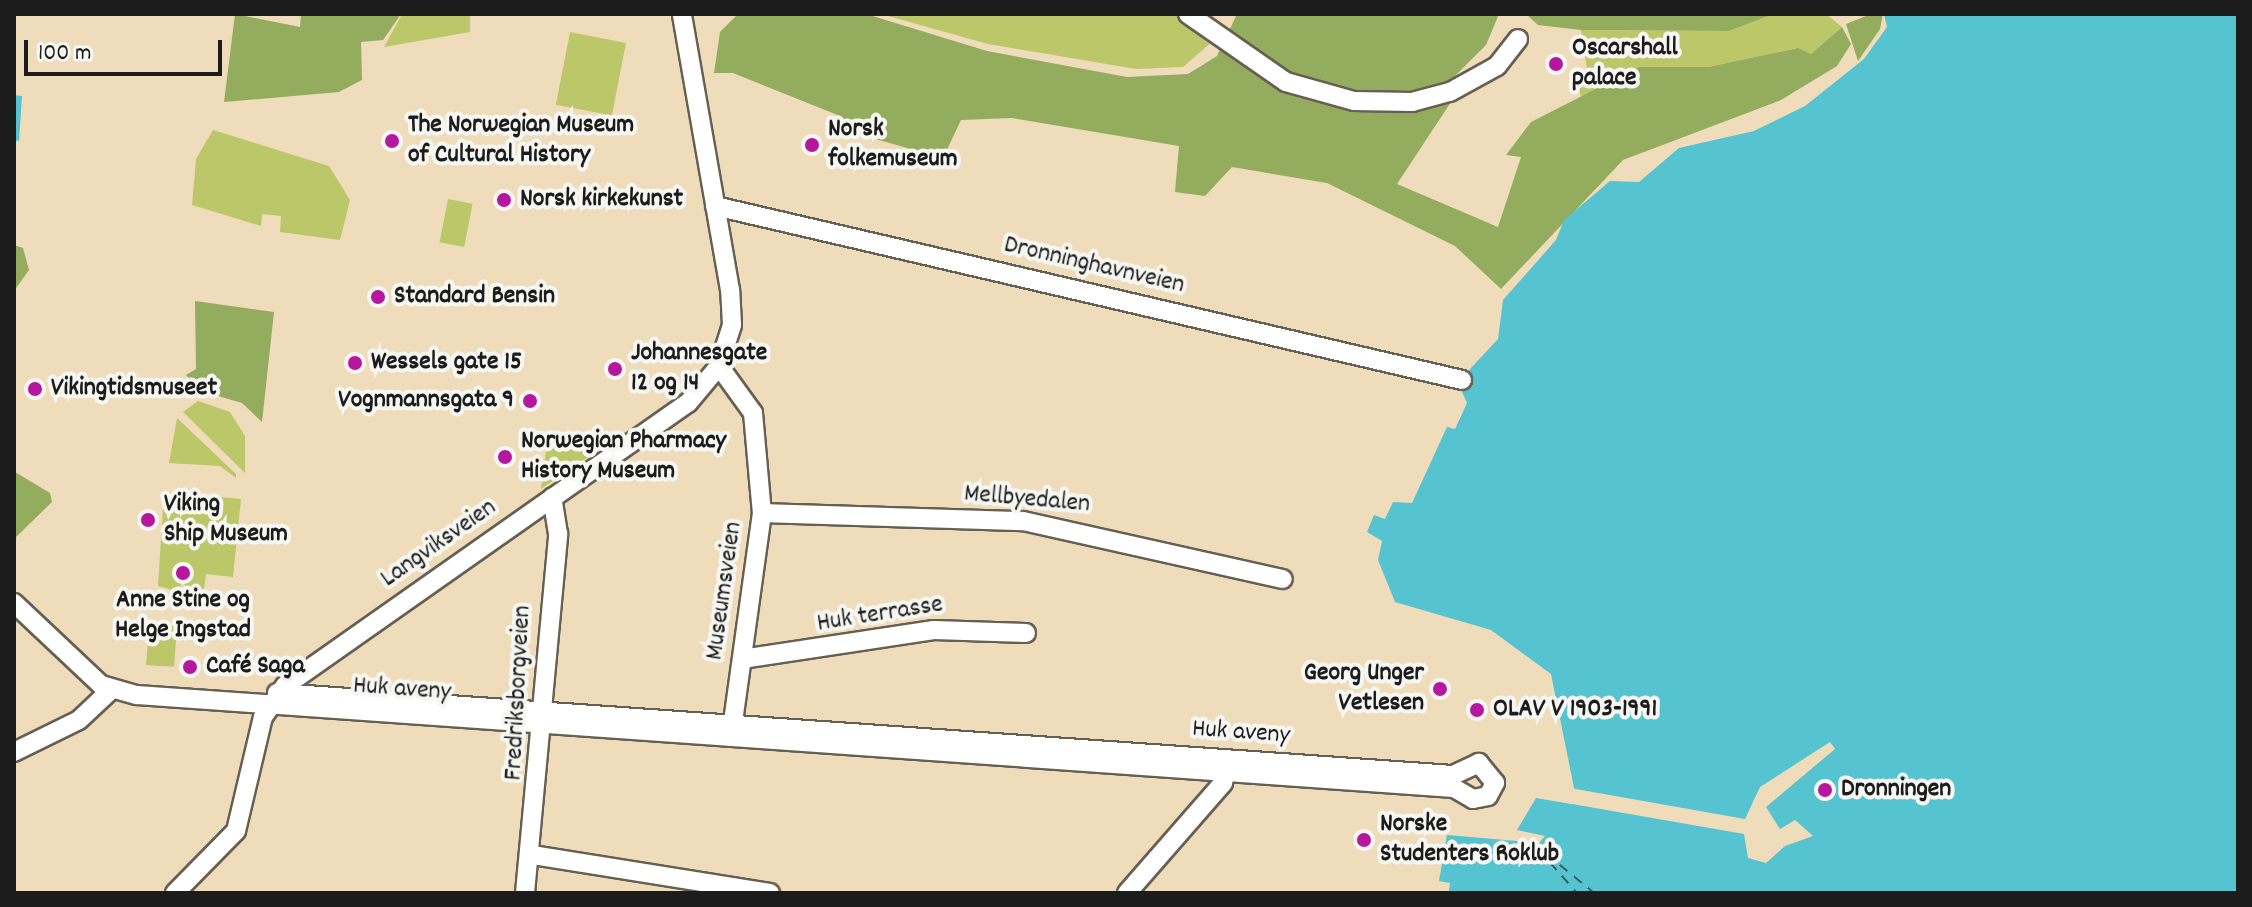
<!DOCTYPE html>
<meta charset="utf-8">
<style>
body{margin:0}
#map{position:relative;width:2252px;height:907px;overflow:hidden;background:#efdcba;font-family:Dekko,sans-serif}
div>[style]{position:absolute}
.green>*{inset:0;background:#bbc769;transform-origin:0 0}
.forest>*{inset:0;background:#94ac5d}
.water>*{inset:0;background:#56c3d0}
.pier>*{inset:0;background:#efdcba}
.ferry>*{height:2px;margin-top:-1px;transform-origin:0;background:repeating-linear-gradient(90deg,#335f64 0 10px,transparent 0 18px)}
.roads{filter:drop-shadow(2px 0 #665f53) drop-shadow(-2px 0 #665f53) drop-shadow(0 2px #665f53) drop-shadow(0 -2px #665f53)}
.minor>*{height:18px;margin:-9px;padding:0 9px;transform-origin:9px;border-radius:9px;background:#fff}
.dots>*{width:22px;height:22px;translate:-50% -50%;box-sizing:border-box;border:4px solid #f6f6f2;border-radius:50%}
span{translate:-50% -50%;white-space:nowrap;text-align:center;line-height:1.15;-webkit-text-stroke:8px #f6f6f2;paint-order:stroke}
.poi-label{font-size:26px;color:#1c1c1c;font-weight:700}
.left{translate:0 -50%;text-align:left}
.right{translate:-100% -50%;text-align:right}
.street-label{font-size:26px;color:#1c1c1c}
.frame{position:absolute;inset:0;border:16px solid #1c1c1c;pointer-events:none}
.scale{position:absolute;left:24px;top:40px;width:198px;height:36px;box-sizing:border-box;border:4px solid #1c1c1c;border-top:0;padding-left:10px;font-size:24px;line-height:28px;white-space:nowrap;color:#1c1c1c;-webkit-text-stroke:6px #f6f6f2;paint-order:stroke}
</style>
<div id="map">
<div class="green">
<div style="clip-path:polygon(402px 14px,470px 14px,470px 32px,384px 47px)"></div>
<div style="clip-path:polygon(881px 14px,1180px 14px,1213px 41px,1183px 67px,1136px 69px,988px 44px)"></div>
<div style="clip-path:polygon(1774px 14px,1826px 14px,1842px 27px,1811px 54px,1797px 48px,1708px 67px,1639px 67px,1581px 98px,1577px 77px,1587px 69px,1581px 30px,1729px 31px)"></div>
<div style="left:570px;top:32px;width:57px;height:74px;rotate:11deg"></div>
<div style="clip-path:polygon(213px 130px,329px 166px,350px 200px,340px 240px,280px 232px,281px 216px,262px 214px,261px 226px,192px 205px,196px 159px)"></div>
<div style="left:448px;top:199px;width:25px;height:44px;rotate:11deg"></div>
<div style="clip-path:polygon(198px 401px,230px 412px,245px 436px,245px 473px,183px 412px)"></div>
<div style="clip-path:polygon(177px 418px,236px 474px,236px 478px,220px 466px,169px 463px)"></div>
<div style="clip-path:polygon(547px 442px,550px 443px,600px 449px,541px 489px)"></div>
<div style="clip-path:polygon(164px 492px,241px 499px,233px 577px,206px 574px,204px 589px,185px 587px,182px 571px,180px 592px,158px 586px)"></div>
<div style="left:149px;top:624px;width:28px;height:41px;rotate:4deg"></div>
</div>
<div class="forest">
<div style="clip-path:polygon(235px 14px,300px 27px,301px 14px,401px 14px,383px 40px,361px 42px,362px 80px,339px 92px,224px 102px)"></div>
<div style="clip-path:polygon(738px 14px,866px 14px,987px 51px,1127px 77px,1188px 74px,1217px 56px,1237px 14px,1499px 14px,1486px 45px,1449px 82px,1451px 102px,1397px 184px,1498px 227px,1521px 157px,1506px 155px,1531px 122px,1639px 67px,1708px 67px,1798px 48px,1811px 54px,1842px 27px,1851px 44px,1837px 66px,1781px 100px,1623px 160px,1501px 289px,1455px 246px,1327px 183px,1232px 167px,1205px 196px,1175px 192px,1179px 146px,1012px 118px,961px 120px,943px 158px,843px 130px,840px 116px,733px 73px,714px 73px,720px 32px)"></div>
<div style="clip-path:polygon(1526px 14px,1774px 14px,1729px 31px,1581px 30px,1538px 25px)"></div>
<div style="clip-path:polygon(1871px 14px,1883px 14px,1880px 29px,1858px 61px,1846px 24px)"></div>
<div style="clip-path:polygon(14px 245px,23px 248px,29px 270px,14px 291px)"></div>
<div style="clip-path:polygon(195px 301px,274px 312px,262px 422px,242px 403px,201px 391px,186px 375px,196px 369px)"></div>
<div style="clip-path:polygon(15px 472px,50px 493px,52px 502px,14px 539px)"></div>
</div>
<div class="water">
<div style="clip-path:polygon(1884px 14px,2238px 14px,2238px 893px,1449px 891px,1450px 883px,1439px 881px,1447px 835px,1539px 843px,1545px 836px,1517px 830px,1536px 798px,1572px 804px,1574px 788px,1551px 674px,1491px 630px,1395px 602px,1378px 560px,1382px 541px,1367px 532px,1374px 515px,1385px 519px,1393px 502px,1412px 503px,1447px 427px,1455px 429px,1467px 403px,1462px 392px,1470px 369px,1498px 339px,1503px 300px,1556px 240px,1564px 220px,1610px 181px,1639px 182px,1679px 148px,1754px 131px,1805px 106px,1864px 59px,1887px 27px)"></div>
<div style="clip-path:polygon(14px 95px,22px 96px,19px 141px,14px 140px)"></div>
</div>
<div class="pier">
<div style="clip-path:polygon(1830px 742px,1835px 749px,1766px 807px,1780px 829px,1795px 820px,1813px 836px,1785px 846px,1766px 863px,1748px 858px,1744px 834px,1532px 797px,1569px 800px,1570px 788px,1745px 819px,1760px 787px)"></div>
</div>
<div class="ferry">
<div style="left:1532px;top:842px;width:80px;rotate:39.4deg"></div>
<div style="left:1538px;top:849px;width:59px;rotate:48.4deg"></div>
</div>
<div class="roads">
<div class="minor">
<div style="left:1188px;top:14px;width:119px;rotate:34.8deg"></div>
<div style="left:1286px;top:82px;width:71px;rotate:15.6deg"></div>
<div style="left:1354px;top:101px;width:58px;rotate:1deg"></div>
<div style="left:1412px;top:102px;width:39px;rotate:-15deg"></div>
<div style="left:1450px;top:92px;width:54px;rotate:-29deg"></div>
<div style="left:1497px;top:66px;width:34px;rotate:-52deg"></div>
<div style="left:715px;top:206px;width:767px;rotate:13.11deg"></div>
<div style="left:719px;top:366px;width:58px;rotate:54.1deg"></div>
<div style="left:753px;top:413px;width:100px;rotate:84.9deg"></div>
<div style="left:762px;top:513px;width:226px;rotate:97.9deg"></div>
<div style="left:762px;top:513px;width:261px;rotate:1.8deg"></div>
<div style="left:1023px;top:521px;width:266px;rotate:12.6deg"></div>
<div style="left:14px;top:603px;width:120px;rotate:43.3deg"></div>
<div style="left:101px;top:685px;width:37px;rotate:16deg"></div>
<div style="left:137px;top:695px;width:1320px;rotate:4.04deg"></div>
<div style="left:1454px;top:788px;width:22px;rotate:30deg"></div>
<div style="left:1473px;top:799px;width:15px;rotate:-11deg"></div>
<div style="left:1488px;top:796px;width:15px;rotate:-62deg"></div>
<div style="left:1495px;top:783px;width:26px;rotate:-129deg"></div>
<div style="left:1479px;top:763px;width:29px;rotate:155deg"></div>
<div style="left:1453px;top:775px;width:1179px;rotate:-176.01deg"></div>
<div style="left:742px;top:659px;width:194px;rotate:-8.6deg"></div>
<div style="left:934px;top:630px;width:92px;rotate:1.9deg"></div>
<div style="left:14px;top:752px;width:72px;rotate:-26.2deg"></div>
<div style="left:79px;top:720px;width:44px;rotate:-43.2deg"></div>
<div style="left:533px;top:855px;width:240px;rotate:9.1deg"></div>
<div style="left:175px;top:893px;width:87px;rotate:-45.5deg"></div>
<div style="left:236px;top:831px;width:117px;rotate:-76.7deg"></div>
<div style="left:263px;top:717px;width:38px;rotate:-55deg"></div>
<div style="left:285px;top:686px;width:492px;rotate:-35.1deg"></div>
<div style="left:688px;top:403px;width:48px;rotate:-50deg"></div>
<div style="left:719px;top:366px;width:43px;rotate:-72.4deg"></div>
<div style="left:732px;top:325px;width:35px;rotate:-93deg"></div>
<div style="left:730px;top:290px;width:280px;rotate:-99.9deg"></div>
<div style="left:525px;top:893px;width:361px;rotate:-84.7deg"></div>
<div style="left:558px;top:534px;width:37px;rotate:-99deg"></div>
<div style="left:1127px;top:893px;width:146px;rotate:-48.9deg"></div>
<div style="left:1223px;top:783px;width:23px;rotate:-77deg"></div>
</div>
</div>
<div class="dots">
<div style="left:1556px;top:64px;background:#b5179e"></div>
<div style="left:392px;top:141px;background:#b5179e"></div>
<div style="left:812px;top:145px;background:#b5179e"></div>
<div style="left:504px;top:200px;background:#b5179e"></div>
<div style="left:378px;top:297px;background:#b5179e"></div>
<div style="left:355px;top:363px;background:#b5179e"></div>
<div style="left:615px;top:369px;background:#b5179e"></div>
<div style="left:35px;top:389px;background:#b5179e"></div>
<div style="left:530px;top:401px;background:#b5179e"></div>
<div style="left:505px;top:457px;background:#b5179e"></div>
<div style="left:148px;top:520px;background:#b5179e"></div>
<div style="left:183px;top:573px;background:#b5179e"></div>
<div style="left:190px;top:667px;background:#b5179e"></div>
<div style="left:1440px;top:689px;background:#b5179e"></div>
<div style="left:1477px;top:710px;background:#b5179e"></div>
<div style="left:1825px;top:790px;background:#b5179e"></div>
<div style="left:1364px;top:840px;background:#b5179e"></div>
</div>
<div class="poi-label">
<span class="left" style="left:1572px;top:64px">Oscarshall<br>palace</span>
<span class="left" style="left:408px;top:141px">The Norwegian Museum<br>of Cultural History</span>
<span class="left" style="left:828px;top:145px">Norsk<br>folkemuseum</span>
<span class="left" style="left:520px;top:200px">Norsk kirkekunst</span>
<span class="left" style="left:394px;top:297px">Standard Bensin</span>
<span class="left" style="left:631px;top:369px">Johannesgate<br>12 og 14</span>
<span class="left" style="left:371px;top:363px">Wessels gate 15</span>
<span class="left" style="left:51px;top:389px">Vikingtidsmuseet</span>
<span class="right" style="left:514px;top:401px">Vognmannsgata 9</span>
<span class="left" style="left:521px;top:457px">Norwegian Pharmacy<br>History Museum</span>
<span class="left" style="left:164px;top:520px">Viking<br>Ship Museum</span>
<span style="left:183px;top:616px">Anne Stine og<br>Helge Ingstad</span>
<span class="left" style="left:206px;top:667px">Café Saga</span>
<span class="right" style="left:1424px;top:689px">Georg Unger<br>Vetlesen</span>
<span class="left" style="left:1493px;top:710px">OLAV V 1903-1991</span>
<span class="left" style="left:1841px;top:790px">Dronningen</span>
<span class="left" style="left:1380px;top:840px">Norske<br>Studenters Roklub</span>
</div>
<div class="street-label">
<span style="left:1094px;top:266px;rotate:13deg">Dronninghavnveien</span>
<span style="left:1027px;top:500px;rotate:5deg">Mellbyedalen</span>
<span style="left:439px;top:544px;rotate:-35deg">Langviksveien</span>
<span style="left:725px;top:591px;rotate:-82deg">Museumsveien</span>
<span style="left:880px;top:615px;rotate:-9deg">Huk terrasse</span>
<span style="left:402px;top:690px;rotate:4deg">Huk aveny</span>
<span style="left:519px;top:693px;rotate:-87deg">Fredriksborgveien</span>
<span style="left:1241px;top:733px;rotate:4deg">Huk aveny</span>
</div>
<div class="frame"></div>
<div class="scale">100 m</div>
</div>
